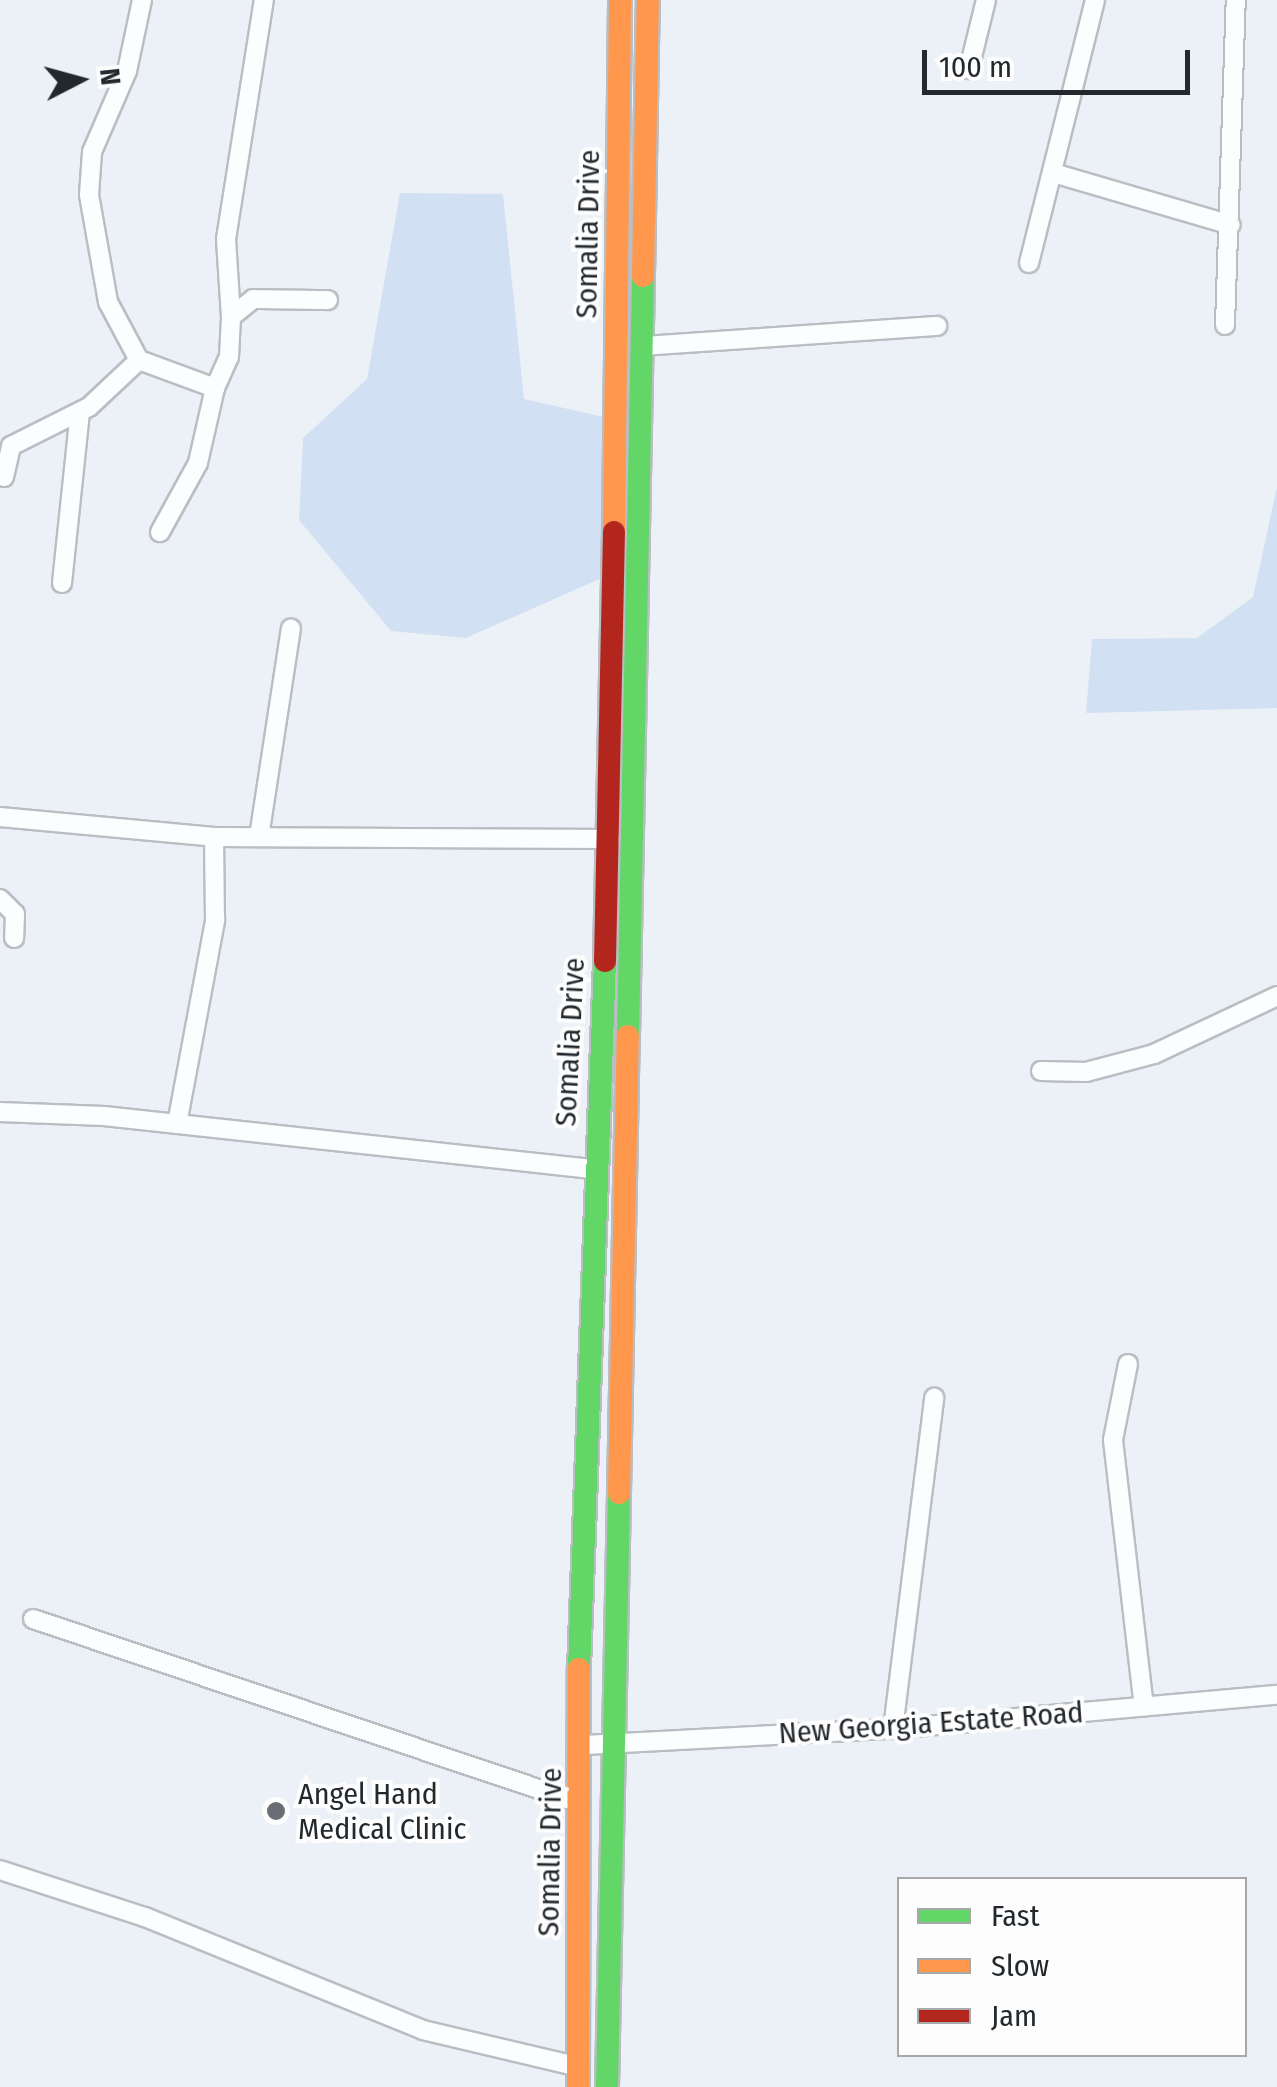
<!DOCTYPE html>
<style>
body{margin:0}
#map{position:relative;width:1277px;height:2087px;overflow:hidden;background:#ecf1f7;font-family:"Fira Sans Condensed",sans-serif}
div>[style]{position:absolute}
.green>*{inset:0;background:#d2e0f3}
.roads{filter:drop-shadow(2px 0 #babec3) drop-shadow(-2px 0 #babec3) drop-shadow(0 2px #babec3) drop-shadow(0 -2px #babec3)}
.street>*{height:18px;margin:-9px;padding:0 9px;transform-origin:9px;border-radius:9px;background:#fcfdfe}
.fast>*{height:22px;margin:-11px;padding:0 11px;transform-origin:11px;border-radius:11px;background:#63d668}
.slow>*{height:22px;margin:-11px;padding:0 11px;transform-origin:11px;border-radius:11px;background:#ff974d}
.jam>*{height:22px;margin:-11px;padding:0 11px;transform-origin:11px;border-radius:11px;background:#b3261e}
.dots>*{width:28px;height:28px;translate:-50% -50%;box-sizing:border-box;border:5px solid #fdfdfd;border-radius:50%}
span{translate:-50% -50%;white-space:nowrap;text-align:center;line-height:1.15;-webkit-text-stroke:8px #fdfdfd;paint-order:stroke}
.street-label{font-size:30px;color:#23282d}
.poi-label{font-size:30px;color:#23282d}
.left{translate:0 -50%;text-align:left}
.legend{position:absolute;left:897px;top:1877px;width:350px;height:180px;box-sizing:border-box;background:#fdfdfd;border:2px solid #a6a8aa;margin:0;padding:12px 18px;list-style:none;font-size:30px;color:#23282d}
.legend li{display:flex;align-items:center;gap:20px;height:50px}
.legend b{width:50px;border:2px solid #a6a8aa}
.north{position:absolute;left:30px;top:30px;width:100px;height:100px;-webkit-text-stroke:8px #fdfdfd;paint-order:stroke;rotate:84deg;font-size:28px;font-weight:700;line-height:40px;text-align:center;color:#23282d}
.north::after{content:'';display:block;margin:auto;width:35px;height:45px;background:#23282d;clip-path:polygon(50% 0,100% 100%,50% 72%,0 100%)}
.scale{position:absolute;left:922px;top:50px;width:268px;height:45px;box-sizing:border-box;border:5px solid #23282d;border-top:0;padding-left:12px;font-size:30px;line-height:35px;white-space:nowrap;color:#23282d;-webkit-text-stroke:8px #fdfdfd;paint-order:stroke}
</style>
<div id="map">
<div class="green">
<div style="clip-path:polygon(400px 193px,503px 194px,524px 399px,617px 420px,613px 573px,466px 638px,391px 631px,299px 520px,303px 438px,367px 379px)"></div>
<div style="clip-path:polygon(1277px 487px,1277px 708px,1086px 713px,1092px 639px,1197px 638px,1253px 597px)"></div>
</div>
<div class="roads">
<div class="street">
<div style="left:142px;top:0;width:73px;rotate:101.9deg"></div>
<div style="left:127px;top:71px;width:88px;rotate:113.4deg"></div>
<div style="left:92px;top:152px;width:43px;rotate:94deg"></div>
<div style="left:89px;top:195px;width:109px;rotate:79.9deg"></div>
<div style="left:108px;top:302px;width:66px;rotate:61.9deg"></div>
<div style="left:139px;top:360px;width:81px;rotate:20.2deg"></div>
<div style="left:215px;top:388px;width:77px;rotate:102.8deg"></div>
<div style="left:198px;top:463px;width:79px;rotate:118.8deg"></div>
<div style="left:969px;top:69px;width:71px;rotate:-76.2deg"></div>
<div style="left:1053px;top:173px;width:185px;rotate:16.3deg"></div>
<div style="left:1029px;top:263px;width:271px;rotate:-75.9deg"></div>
<div style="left:231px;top:317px;width:78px;rotate:-93.7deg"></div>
<div style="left:226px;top:239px;width:242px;rotate:-81deg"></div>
<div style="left:1225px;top:325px;width:325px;rotate:-88.1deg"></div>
<div style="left:643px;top:346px;width:295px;rotate:-3.9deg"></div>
<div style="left:215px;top:388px;width:34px;rotate:-66deg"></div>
<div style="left:229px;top:357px;width:40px;rotate:-87.1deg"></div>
<div style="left:231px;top:317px;width:28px;rotate:-39deg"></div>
<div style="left:253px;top:299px;width:75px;rotate:0.8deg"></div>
<div style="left:4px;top:477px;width:32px;rotate:-77deg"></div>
<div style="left:11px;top:446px;width:87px;rotate:-26.6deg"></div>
<div style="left:89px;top:407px;width:69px;rotate:-43.2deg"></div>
<div style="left:62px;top:583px;width:172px;rotate:-84deg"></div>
<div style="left:0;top:817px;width:215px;rotate:5.3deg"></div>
<div style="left:214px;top:837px;width:396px;rotate:0.3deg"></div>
<div style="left:259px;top:837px;width:211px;rotate:-81.3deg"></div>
<div style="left:0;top:899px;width:21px;rotate:45deg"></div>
<div style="left:15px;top:914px;width:24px;rotate:92deg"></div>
<div style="left:1041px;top:1071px;width:45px;rotate:1.3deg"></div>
<div style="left:1086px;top:1072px;width:70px;rotate:-14.8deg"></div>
<div style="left:1154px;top:1054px;width:136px;rotate:-25.2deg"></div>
<div style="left:0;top:1112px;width:104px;rotate:2.2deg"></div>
<div style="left:104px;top:1116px;width:493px;rotate:6.2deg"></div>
<div style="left:177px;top:1124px;width:208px;rotate:-79.4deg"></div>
<div style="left:215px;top:920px;width:83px;rotate:-90.7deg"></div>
<div style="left:1128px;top:1364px;width:77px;rotate:101.2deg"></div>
<div style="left:1113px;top:1440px;width:268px;rotate:83.4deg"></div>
<div style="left:33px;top:1619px;width:574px;rotate:18.59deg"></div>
<div style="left:893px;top:1729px;width:334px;rotate:-82.9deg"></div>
<div style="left:584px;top:1745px;width:309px;rotate:-3deg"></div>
<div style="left:893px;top:1729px;width:386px;rotate:-5.1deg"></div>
<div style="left:0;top:1870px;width:152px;rotate:18deg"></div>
<div style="left:145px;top:1917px;width:300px;rotate:22.1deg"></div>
<div style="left:423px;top:2030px;width:160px;rotate:13.3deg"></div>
</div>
<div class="fast">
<div style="left:628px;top:1036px;width:760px;rotate:-88.87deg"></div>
<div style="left:579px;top:1669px;width:708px;rotate:-87.9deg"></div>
<div style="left:607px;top:2087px;width:594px;rotate:-88.84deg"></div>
</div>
<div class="slow">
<div style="left:643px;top:276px;width:276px;rotate:-89deg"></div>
<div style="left:614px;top:532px;width:532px;rotate:-89.35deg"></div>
<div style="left:619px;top:1493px;width:457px;rotate:-88.9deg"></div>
<div style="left:578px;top:2087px;width:418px;rotate:-89.9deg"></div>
</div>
<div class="jam">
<div style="left:605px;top:961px;width:429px;rotate:-88.8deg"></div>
</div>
</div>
<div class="dots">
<div style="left:276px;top:1811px;background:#696e74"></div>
</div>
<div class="street-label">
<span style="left:588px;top:234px;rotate:-89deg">Somalia Drive</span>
<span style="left:570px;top:1042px;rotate:-87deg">Somalia Drive</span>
<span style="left:931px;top:1723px;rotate:-4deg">New Georgia Estate Road</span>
<span style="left:550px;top:1852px;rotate:-89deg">Somalia Drive</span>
</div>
<div class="poi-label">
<span class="left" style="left:298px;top:1811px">Angel Hand<br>Medical Clinic</span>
</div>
<ul class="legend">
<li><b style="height:12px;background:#63d668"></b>Fast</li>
<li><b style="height:12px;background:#ff974d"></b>Slow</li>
<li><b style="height:12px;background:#b3261e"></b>Jam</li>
</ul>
<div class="north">N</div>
<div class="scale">100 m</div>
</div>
